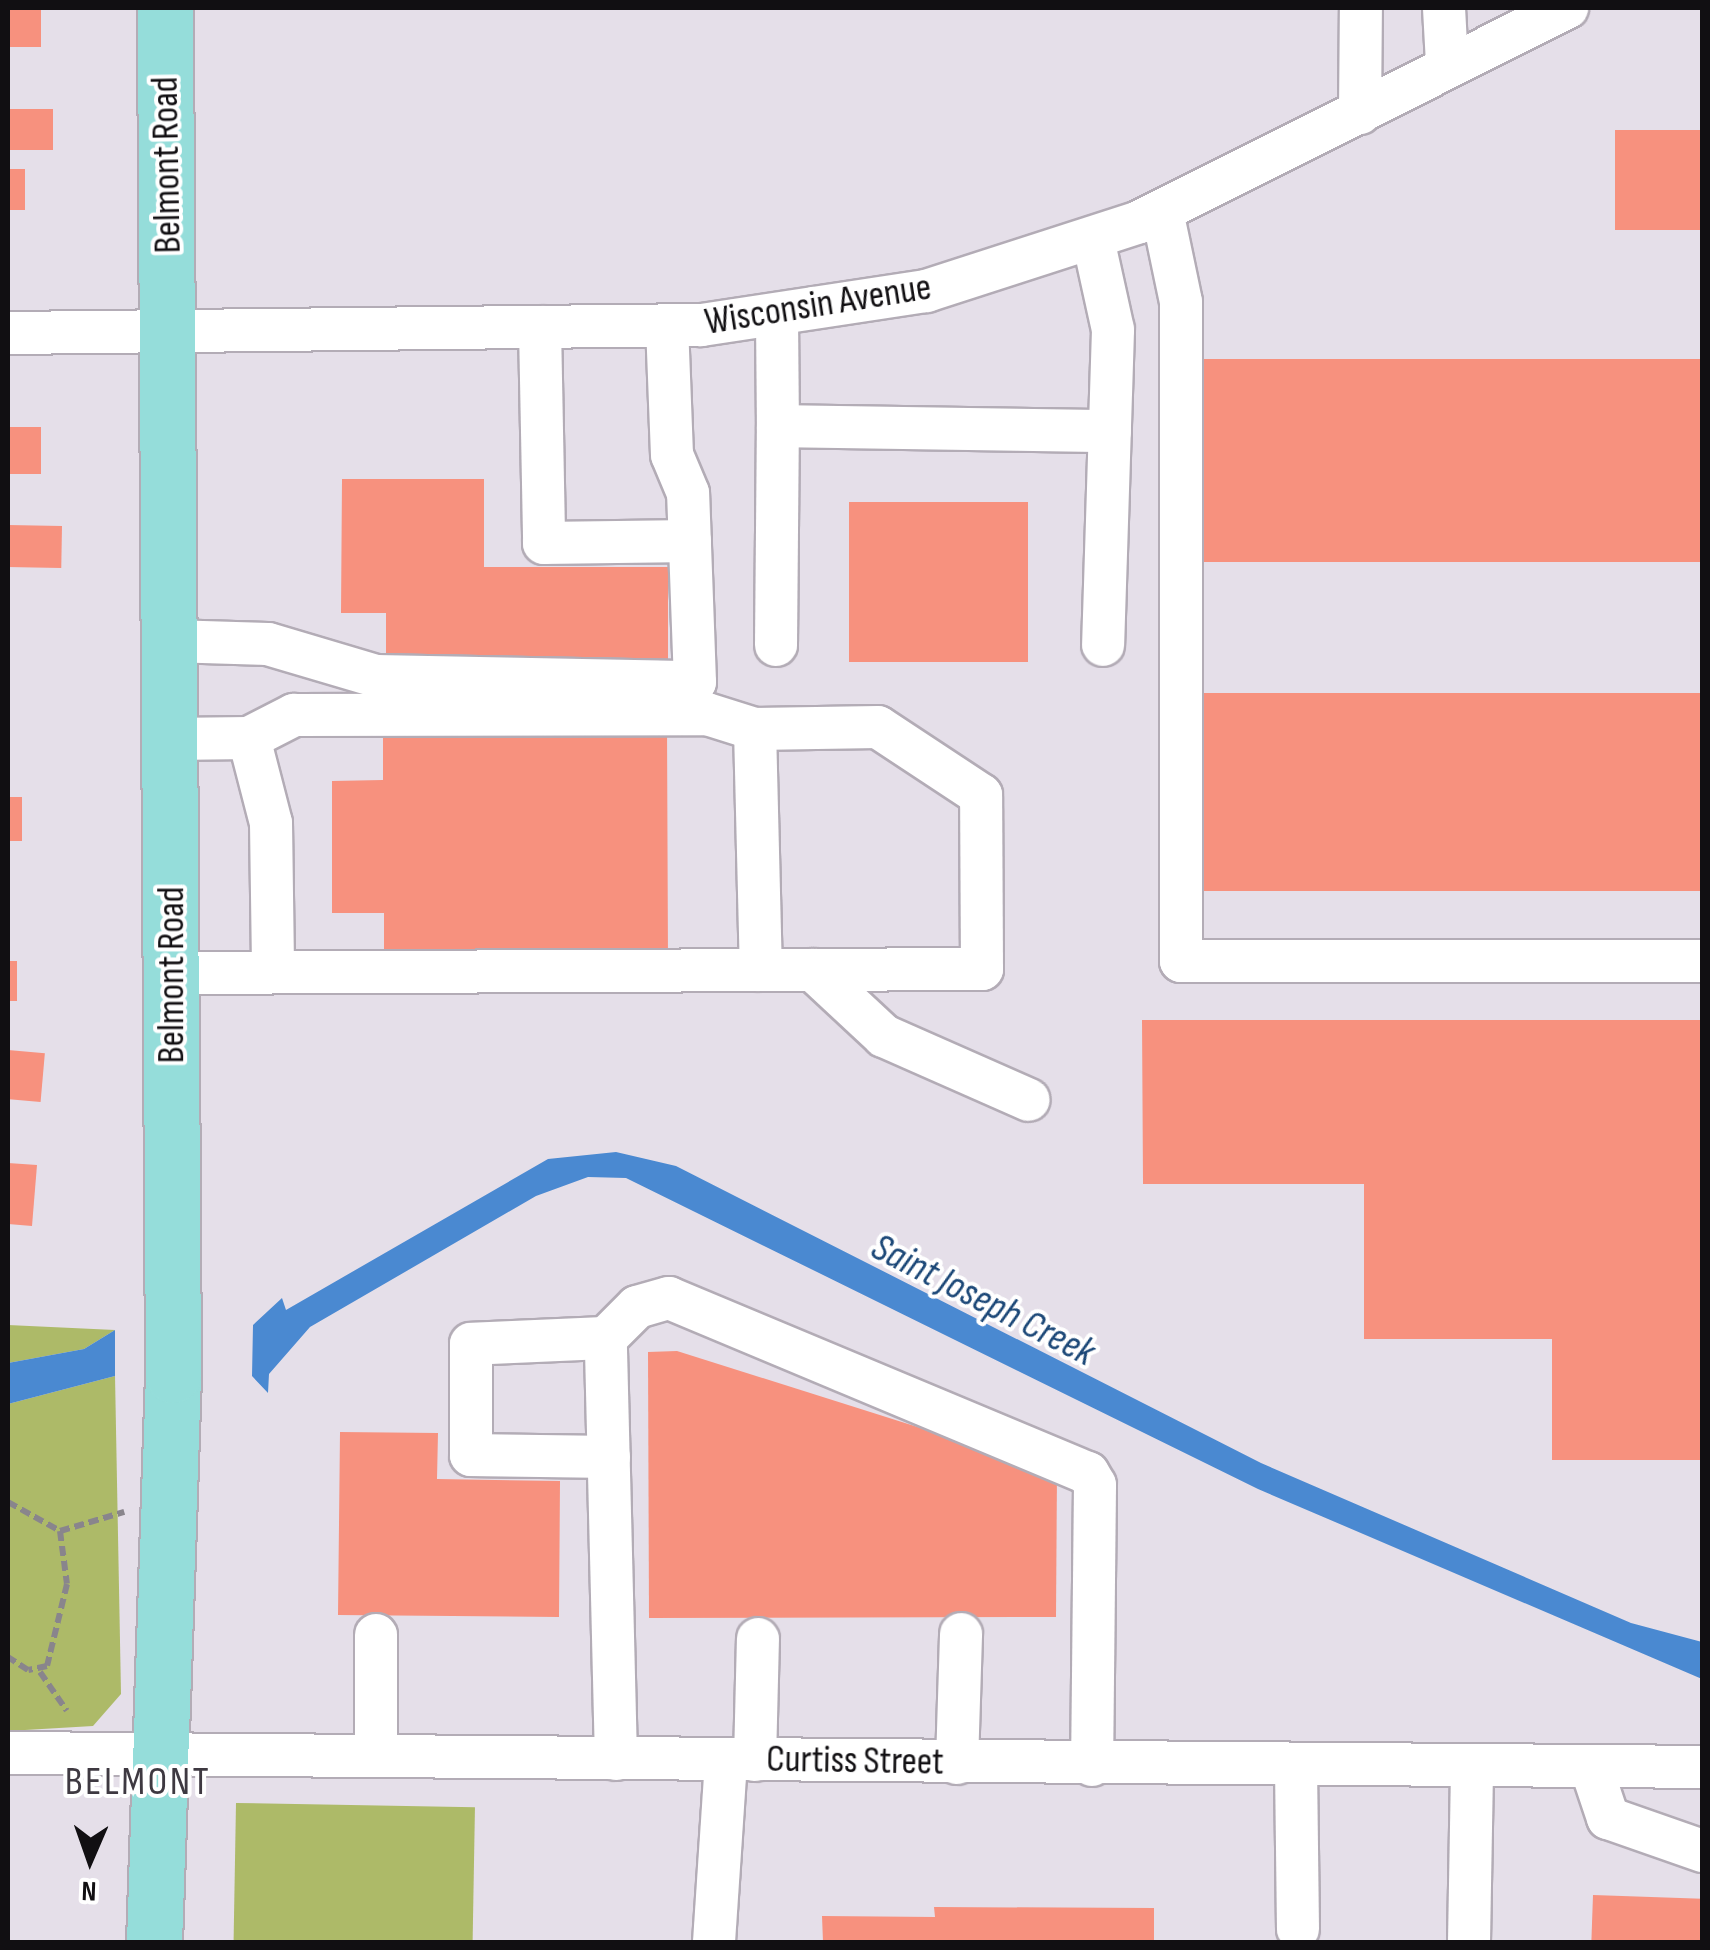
<!DOCTYPE html>
<style>
body{margin:0}
#map{position:relative;width:1710px;height:1950px;overflow:hidden;background:#e5dfe9;font-family:"Sofia Sans Condensed",sans-serif}
div>[style]{position:absolute}
.green>*{inset:0;background:#adba68;transform-origin:0 0}
.water>*{inset:0;background:#4a89d1}
.building>*{inset:0;background:#f7917e;transform-origin:0 0}
.path>*{height:6px;margin-top:-3px;transform-origin:0;background:repeating-linear-gradient(90deg,#89858c 0 10px,transparent 0 15px)}
.roads{filter:drop-shadow(2px 0 #b3acb6) drop-shadow(-2px 0 #b3acb6) drop-shadow(0 2px #b3acb6) drop-shadow(0 -2px #b3acb6)}
.minor>*{height:42px;margin:-21px;padding:0 21px;transform-origin:21px;border-radius:21px;background:#fff}
.major>*{height:55px;margin:-27.5px;padding:0 27.5px;transform-origin:27.5px;border-radius:27.5px;background:#95ddda}
span{translate:-50% -50%;white-space:nowrap;text-align:center;line-height:1.15;-webkit-text-stroke:8px #fff;paint-order:stroke}
.street-label{font-size:38px;color:#110f12}
.water-label{font-size:40px;color:#1b4777;font-style:italic}
.neighbourhood-label{font-size:40px;color:#3e3941;letter-spacing:2.5px}
.frame{position:absolute;inset:0;border:10px solid #110f12;pointer-events:none}
.north{position:absolute;left:40px;top:1810px;width:100px;height:100px;-webkit-text-stroke:8px #fff;paint-order:stroke;rotate:182deg;font-size:28px;font-weight:700;line-height:40px;text-align:center;color:#110f12}
.north::after{content:'';display:block;margin:auto;width:35px;height:45px;background:#110f12;clip-path:polygon(50% 0,100% 100%,50% 72%,0 100%)}
</style>
<div id="map">
<div class="green">
<div style="clip-path:polygon(8px 1325px,115px 1330px,84px 1349px,8px 1363px)"></div>
<div style="clip-path:polygon(115px 1376px,121px 1694px,93px 1726px,8px 1731px,8px 1404px)"></div>
<div style="left:236px;top:1803px;width:239px;height:139px;rotate:1deg"></div>
</div>
<div class="water">
<div style="clip-path:polygon(616px 1152px,676px 1166px,1261px 1463px,1631px 1623px,1702px 1642px,1702px 1679px,1258px 1489px,626px 1178px,588px 1177px,536px 1196px,310px 1327px,269px 1374px,268px 1393px,252px 1376px,253px 1325px,282px 1298px,286px 1310px,548px 1159px)"></div>
<div style="clip-path:polygon(115px 1330px,115px 1376px,8px 1404px,8px 1363px,84px 1349px)"></div>
</div>
<div class="building">
<div style="left:8px;top:8px;width:33px;height:39px"></div>
<div style="left:8px;top:109px;width:45px;height:41px"></div>
<div style="left:1615px;top:130px;width:87px;height:100px"></div>
<div style="left:8px;top:169px;width:17px;height:41px"></div>
<div style="left:1200px;top:359px;width:502px;height:203px"></div>
<div style="left:8px;top:427px;width:33px;height:47px"></div>
<div style="clip-path:polygon(342px 479px,484px 479px,484px 567px,668px 567px,668px 661px,386px 660px,386px 613px,341px 613px)"></div>
<div style="left:849px;top:502px;width:179px;height:160px"></div>
<div style="left:8px;top:525px;width:54px;height:42px;rotate:1deg"></div>
<div style="left:1201px;top:693px;width:501px;height:198px"></div>
<div style="clip-path:polygon(667px 724px,668px 962px,384px 963px,384px 913px,332px 913px,332px 781px,383px 780px,383px 726px)"></div>
<div style="left:8px;top:797px;width:14px;height:44px"></div>
<div style="left:8px;top:961px;width:9px;height:40px"></div>
<div style="clip-path:polygon(1142px 1020px,1702px 1020px,1702px 1460px,1552px 1460px,1552px 1339px,1364px 1339px,1364px 1184px,1143px 1184px)"></div>
<div style="left:8px;top:1050px;width:37px;height:49px;rotate:5deg"></div>
<div style="clip-path:polygon(8px 1163px,37px 1165px,32px 1226px,8px 1224px)"></div>
<div style="clip-path:polygon(677px 1351px,1057px 1471px,1056px 1617px,649px 1618px,648px 1352px)"></div>
<div style="clip-path:polygon(340px 1432px,438px 1433px,437px 1479px,560px 1481px,559px 1617px,338px 1615px)"></div>
<div style="left:1593px;top:1895px;width:109px;height:47px;rotate:2deg"></div>
<div style="clip-path:polygon(934px 1907px,1154px 1908px,1154px 1942px,823px 1942px,822px 1916px,935px 1917px)"></div>
</div>
<div class="path">
<div style="left:8px;top:1502px;width:60px;rotate:29.1deg"></div>
<div style="left:60px;top:1531px;width:53px;rotate:82.5deg"></div>
<div style="left:67px;top:1584px;width:84px;rotate:103.7deg"></div>
<div style="left:47px;top:1666px;width:19px;rotate:168deg"></div>
<div style="left:28px;top:1670px;width:24px;rotate:-147deg"></div>
<div style="left:60px;top:1531px;width:67px;rotate:-16.5deg"></div>
<div style="left:40px;top:1672px;width:47px;rotate:55.3deg"></div>
</div>
<div class="roads">
<div class="minor">
<div style="left:1444px;top:8px;width:56px;rotate:86.9deg"></div>
<div style="left:1360px;top:113px;width:105px;rotate:-89.5deg"></div>
<div style="left:1162px;top:211px;width:93px;rotate:78.2deg"></div>
<div style="left:1181px;top:302px;width:659px;rotate:90deg"></div>
<div style="left:1181px;top:961px;width:521px"></div>
<div style="left:1093px;top:239px;width:93px;rotate:77.6deg"></div>
<div style="left:1113px;top:330px;width:315px;rotate:91.8deg"></div>
<div style="left:777px;top:317px;width:109px;rotate:89.5deg"></div>
<div style="left:778px;top:426px;width:332px;rotate:0.9deg"></div>
<div style="left:540px;top:327px;width:216px;rotate:88.9deg"></div>
<div style="left:544px;top:543px;width:146px;rotate:-0.8deg"></div>
<div style="left:8px;top:333px;width:693px;rotate:-0.66deg"></div>
<div style="left:701px;top:325px;width:228px;rotate:-8.6deg"></div>
<div style="left:926px;top:291px;width:224px;rotate:-17.9deg"></div>
<div style="left:1139px;top:222px;width:479px;rotate:-26.6deg"></div>
<div style="left:170px;top:641px;width:98px;rotate:1.8deg"></div>
<div style="left:268px;top:644px;width:113px;rotate:16.5deg"></div>
<div style="left:376px;top:676px;width:319px;rotate:1.1deg"></div>
<div style="left:695px;top:682px;width:189px;rotate:-92.1deg"></div>
<div style="left:688px;top:493px;width:41px;rotate:-112.8deg"></div>
<div style="left:672px;top:455px;width:129px;rotate:-92.2deg"></div>
<div style="left:776px;top:645px;width:219px;rotate:-89.5deg"></div>
<div style="left:249px;top:738px;width:88px;rotate:75.5deg"></div>
<div style="left:271px;top:823px;width:149px;rotate:89.2deg"></div>
<div style="left:171px;top:739px;width:78px;rotate:-0.7deg"></div>
<div style="left:249px;top:738px;width:51px;rotate:-27.1deg"></div>
<div style="left:294px;top:715px;width:413px;rotate:-0.1deg"></div>
<div style="left:707px;top:714px;width:50px;rotate:17.4deg"></div>
<div style="left:813px;top:970px;width:97px;rotate:42.9deg"></div>
<div style="left:884px;top:1036px;width:158px;rotate:23.8deg"></div>
<div style="left:172px;top:973px;width:810px;rotate:-0.28deg"></div>
<div style="left:982px;top:969px;width:174px;rotate:-90.3deg"></div>
<div style="left:981px;top:795px;width:123px;rotate:-146.6deg"></div>
<div style="left:878px;top:727px;width:123px;rotate:179.1deg"></div>
<div style="left:755px;top:729px;width:241px;rotate:88.6deg"></div>
<div style="left:606px;top:1338px;width:135px;rotate:177.5deg"></div>
<div style="left:471px;top:1344px;width:111px;rotate:90deg"></div>
<div style="left:471px;top:1455px;width:138px;rotate:0.8deg"></div>
<div style="left:8px;top:1753px;width:1694px;rotate:0.47deg"></div>
<div style="left:376px;top:1756px;width:121px;rotate:-90deg"></div>
<div style="left:616px;top:1759px;width:421px;rotate:-91.4deg"></div>
<div style="left:606px;top:1338px;width:44px;rotate:-45deg"></div>
<div style="left:637px;top:1307px;width:33px;rotate:-16deg"></div>
<div style="left:669px;top:1298px;width:454px;rotate:22.7deg"></div>
<div style="left:1088px;top:1473px;width:14px;rotate:60deg"></div>
<div style="left:1095px;top:1485px;width:280px;rotate:90.6deg"></div>
<div style="left:755px;top:1760px;width:121px;rotate:-88.6deg"></div>
<div style="left:957px;top:1763px;width:129px;rotate:-88.2deg"></div>
<div style="left:1296px;top:1766px;width:163px;rotate:89.3deg"></div>
<div style="left:1591px;top:1767px;width:54px;rotate:71.6deg"></div>
<div style="left:1608px;top:1818px;width:100px;rotate:19.3deg"></div>
<div style="left:714px;top:1942px;width:182px;rotate:-86.2deg"></div>
<div style="left:1469px;top:1942px;width:174px;rotate:-89deg"></div>
</div>
<div class="major">
<div style="left:154px;top:1942px;width:567px;rotate:-88.08deg"></div>
<div style="left:173px;top:1375px;width:1367px;rotate:-90.34deg"></div>
</div>
</div>
<div class="street-label">
<span style="left:167px;top:165px;rotate:-91deg">Belmont Road</span>
<span style="left:818px;top:305px;rotate:-9deg">Wisconsin Avenue</span>
<span style="left:172px;top:975px;rotate:-90deg">Belmont Road</span>
<span style="left:855px;top:1761px;rotate:1deg">Curtiss Street</span>
</div>
<div class="water-label">
<span style="left:983px;top:1300px;rotate:27deg">Saint Joseph Creek</span>
</div>
<div class="neighbourhood-label">
<span style="left:138px;top:1782px">BELMONT</span>
</div>
<div class="frame"></div>
<div class="north">N</div>
</div>
